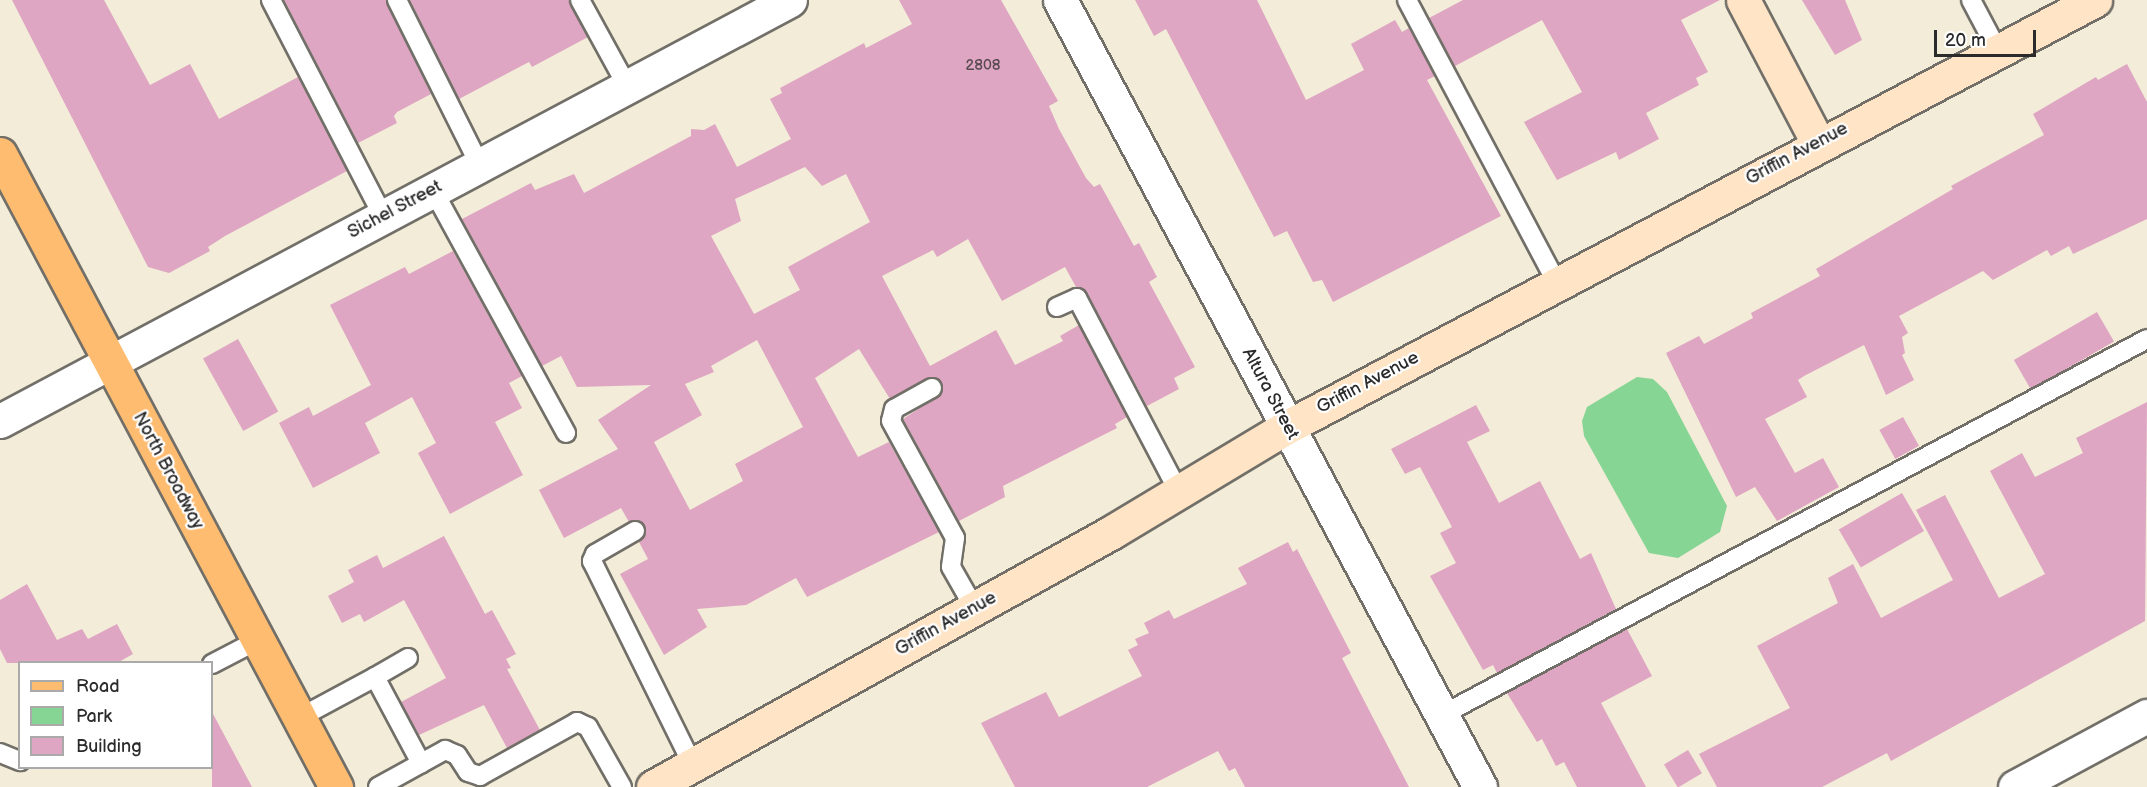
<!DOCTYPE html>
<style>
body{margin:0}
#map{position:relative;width:2147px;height:787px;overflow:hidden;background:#f3ecd8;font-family:"Balsamiq Sans",sans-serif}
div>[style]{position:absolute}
.green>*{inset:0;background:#87d594}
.building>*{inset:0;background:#dea6c2;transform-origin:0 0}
.roads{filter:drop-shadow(2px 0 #716f68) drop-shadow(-2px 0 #716f68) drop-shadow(0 2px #716f68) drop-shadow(0 -2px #716f68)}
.lane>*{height:18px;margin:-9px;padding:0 9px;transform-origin:9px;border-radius:9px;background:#fff}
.street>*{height:33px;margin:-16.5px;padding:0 16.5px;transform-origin:16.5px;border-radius:16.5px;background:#fff}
.secondary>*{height:33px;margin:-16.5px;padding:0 16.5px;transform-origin:16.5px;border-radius:16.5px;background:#ffe4c6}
.primary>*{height:33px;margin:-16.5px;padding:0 16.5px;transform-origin:16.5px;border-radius:16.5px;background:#febc70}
span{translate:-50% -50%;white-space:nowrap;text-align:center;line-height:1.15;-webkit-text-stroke:4.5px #fff;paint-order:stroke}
.number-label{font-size:15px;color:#584a51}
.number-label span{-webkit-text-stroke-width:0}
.street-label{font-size:18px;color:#2b2b2b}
.legend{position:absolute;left:18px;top:661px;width:195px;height:108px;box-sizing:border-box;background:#fff;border:2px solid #aaa;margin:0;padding:8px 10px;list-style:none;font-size:18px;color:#2b2b2b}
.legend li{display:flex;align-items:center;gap:12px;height:30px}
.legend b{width:30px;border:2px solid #aaa}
.scale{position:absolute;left:1934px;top:30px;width:102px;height:27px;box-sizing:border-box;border:3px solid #2b2b2b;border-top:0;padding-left:8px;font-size:18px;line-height:21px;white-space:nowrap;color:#2b2b2b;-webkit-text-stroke:4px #fff;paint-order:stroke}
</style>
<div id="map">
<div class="green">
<div style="clip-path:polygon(1637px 377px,1653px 379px,1667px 392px,1727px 506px,1720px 532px,1678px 558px,1649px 553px,1584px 436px,1582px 421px,1587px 407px)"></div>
</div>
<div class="building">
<div style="clip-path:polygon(12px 0,104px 0,150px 85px,190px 64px,219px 119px,298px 77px,347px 171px,225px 236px,208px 247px,210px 251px,169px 273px,148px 267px)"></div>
<div style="clip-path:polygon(284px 0,386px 0,431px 94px,397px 112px,394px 116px,397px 123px,358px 143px)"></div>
<div style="clip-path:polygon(410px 0,569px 0,588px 37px,532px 67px,529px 62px,459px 99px)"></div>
<div style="clip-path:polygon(evenodd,899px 0,1001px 0,1058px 101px,1049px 106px,1059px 129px,1086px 178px,1094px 187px,1100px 184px,1134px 246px,1139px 243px,1157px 277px,1149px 282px,1195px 367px,1174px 378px,1179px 389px,1147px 406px,1087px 293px,1076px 287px,1065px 267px,1002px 301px,968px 239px,937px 257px,933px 250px,882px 276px,930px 366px,996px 330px,1015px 365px,1063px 341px,1060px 336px,1079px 325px,1127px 417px,1115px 424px,1117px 428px,1003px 486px,1005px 497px,959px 521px,903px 419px,941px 394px,942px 382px,927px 378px,890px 399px,859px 349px,815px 378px,858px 457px,889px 442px,939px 532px,807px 597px,796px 578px,746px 605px,697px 609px,707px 627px,664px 655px,620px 574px,648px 559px,639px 542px,645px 536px,644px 525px,636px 520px,629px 522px,621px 508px,564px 538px,539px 490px,618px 449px,598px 420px,651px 385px,577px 387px,561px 356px,542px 366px,462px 219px,531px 183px,535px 190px,574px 174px,584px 193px,691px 136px,691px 129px,704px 130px,715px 124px,737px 167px,791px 139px,770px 99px,782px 93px,780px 88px,864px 43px,866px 48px,912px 24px,899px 0,805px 167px,822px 186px,846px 174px,870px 222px,788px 267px,800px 290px,754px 314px,711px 236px,741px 221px,735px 199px,805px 167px,899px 0,757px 340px,803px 427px,735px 464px,743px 481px,690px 510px,654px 442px,702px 415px,685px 384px,714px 372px,711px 366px,757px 340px)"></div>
<div style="clip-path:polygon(1135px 0,1257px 0,1306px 100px,1364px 70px,1351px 44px,1395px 20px,1402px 32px,1409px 28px,1435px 76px,1427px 80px,1501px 216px,1333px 302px,1322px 280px,1313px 282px,1287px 231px,1274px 237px,1166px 29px,1154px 36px)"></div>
<div style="clip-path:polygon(1463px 0,1720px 0,1681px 20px,1708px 72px,1696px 78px,1699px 85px,1646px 113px,1659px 139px,1619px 160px,1616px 152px,1557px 180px,1524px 122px,1582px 92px,1542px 20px,1455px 66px,1429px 18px)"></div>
<div style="clip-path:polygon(1802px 0,1845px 0,1862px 40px,1835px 55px)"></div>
<div style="clip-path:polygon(2127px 64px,2147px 102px,2147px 219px,2073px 254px,2069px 246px,2051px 256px,2047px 250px,1993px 280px,1983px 271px,1899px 316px,1908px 333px,1902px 337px,1905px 353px,1902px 355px,1914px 380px,1886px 395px,1864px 345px,1804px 376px,1798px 380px,1807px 397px,1765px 419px,1795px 473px,1823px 458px,1839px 487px,1777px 521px,1755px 487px,1736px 497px,1666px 353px,1699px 336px,1704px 344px,1753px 318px,1751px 313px,1820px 276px,1816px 269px,1953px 189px,1951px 186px,2044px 135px,2033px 114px,2096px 77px,2098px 80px)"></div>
<div style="clip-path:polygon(453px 251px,522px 376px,509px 383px,522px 408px,495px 422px,523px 475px,450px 514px,418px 453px,436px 443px,412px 397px,365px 423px,380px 453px,313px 488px,279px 423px,309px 407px,313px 416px,371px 385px,330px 305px,405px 267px,409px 274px)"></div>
<div style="left:2097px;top:312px;width:34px;height:96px;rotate:60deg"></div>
<div style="left:238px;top:339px;width:83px;height:40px;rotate:61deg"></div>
<div style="clip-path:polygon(2147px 402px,2145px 621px,1891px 761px,1887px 753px,1822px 787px,1717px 787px,1699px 754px,1790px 708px,1757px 646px,1838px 603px,1828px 578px,1853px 564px,1881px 618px,1953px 580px,1916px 510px,1945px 495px,1999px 598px,2045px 574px,1990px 471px,2022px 453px,2035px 477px,2083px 453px,2076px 438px)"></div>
<div style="clip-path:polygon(1476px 405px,1490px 431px,1467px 442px,1499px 503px,1540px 481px,1580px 559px,1591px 553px,1616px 609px,1497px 673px,1493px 665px,1483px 670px,1430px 576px,1456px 563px,1440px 533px,1452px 527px,1420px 467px,1405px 474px,1391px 449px)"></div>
<div style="left:1903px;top:417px;width:33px;height:27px;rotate:61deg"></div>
<div style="left:1902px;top:493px;width:44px;height:73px;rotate:60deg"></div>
<div style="clip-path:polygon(444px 536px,485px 614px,492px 610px,516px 654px,506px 659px,511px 668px,507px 669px,540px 730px,507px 748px,484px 705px,419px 735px,401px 702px,446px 678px,404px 600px,364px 622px,360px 614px,342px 623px,328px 596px,354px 582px,348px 570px,377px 555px,383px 568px)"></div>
<div style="clip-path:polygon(1288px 542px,1293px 552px,1297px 549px,1351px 653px,1342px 658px,1409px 787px,1245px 787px,1235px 768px,1229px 771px,1218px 751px,1147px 787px,1015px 787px,981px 723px,1046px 692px,1059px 717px,1142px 676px,1128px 650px,1138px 645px,1135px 639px,1149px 633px,1144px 623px,1169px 610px,1174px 619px,1247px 584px,1238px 568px)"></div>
<div style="clip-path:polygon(27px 584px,57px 640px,82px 629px,88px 639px,117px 624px,133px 654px,117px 663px,7px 663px,0 649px,0 600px)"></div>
<div style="clip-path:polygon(1627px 629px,1652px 676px,1601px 703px,1646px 787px,1577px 787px,1564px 762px,1556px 766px,1542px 739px,1537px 742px,1507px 693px)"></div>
<div style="clip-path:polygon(212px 712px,252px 787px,212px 787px)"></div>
<div style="left:1688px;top:750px;width:27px;height:28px;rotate:59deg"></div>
</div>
<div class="roads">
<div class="lane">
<div style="left:271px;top:0;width:243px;rotate:62.6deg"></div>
<div style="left:397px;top:0;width:183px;rotate:63.4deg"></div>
<div style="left:580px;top:0;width:98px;rotate:61.3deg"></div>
<div style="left:1407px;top:0;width:318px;rotate:62.1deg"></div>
<div style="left:1971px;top:0;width:58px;rotate:62.1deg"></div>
<div style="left:433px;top:190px;width:277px;rotate:61.3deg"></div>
<div style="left:1057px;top:307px;width:22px;rotate:-24deg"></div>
<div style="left:1077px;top:298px;width:219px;rotate:62.3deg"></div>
<div style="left:932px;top:388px;width:43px;rotate:151.1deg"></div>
<div style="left:894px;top:409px;width:12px;rotate:104deg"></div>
<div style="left:891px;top:421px;width:133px;rotate:61.3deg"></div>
<div style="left:955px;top:538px;width:29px;rotate:98deg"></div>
<div style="left:951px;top:567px;width:48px;rotate:60.3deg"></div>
<div style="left:635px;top:531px;width:46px;rotate:150.1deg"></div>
<div style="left:595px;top:554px;width:8px;rotate:113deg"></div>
<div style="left:592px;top:561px;width:228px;rotate:63.7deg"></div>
<div style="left:212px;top:664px;width:52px;rotate:-27.6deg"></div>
<div style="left:375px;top:677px;width:38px;rotate:-30deg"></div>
<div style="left:1442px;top:715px;width:799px;rotate:-28.07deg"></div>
<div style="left:299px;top:718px;width:86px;rotate:-28.3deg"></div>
<div style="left:375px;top:677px;width:98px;rotate:61.9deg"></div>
<div style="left:0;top:753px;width:22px;rotate:22deg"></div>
<div style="left:378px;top:787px;width:77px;rotate:-28.9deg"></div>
<div style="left:445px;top:750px;width:13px;rotate:23deg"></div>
<div style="left:457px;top:755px;width:20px;rotate:57deg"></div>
<div style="left:468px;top:772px;width:13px;rotate:18deg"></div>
<div style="left:480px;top:776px;width:111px;rotate:-29.1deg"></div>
<div style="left:577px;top:722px;width:12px;rotate:24deg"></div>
<div style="left:588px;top:727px;width:69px;rotate:60.5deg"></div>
</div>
<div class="street">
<div style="left:1060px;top:0;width:892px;rotate:61.91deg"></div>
<div style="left:0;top:421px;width:895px;rotate:-28.05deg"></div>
<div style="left:2015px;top:787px;width:150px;rotate:-28.3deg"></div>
</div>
<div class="secondary">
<div style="left:1743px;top:0;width:161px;rotate:62.3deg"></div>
<div style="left:653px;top:787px;width:525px;rotate:-29.05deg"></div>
<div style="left:1112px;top:532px;width:204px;rotate:-31deg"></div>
<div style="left:1287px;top:427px;width:914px;rotate:-27.85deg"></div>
</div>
<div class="primary">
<div style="left:0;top:154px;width:717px;rotate:62.04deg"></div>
</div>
</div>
<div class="number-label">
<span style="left:983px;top:66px">2808</span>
</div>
<div class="street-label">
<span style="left:1797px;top:154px;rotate:-28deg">Griffin Avenue</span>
<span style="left:395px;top:210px;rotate:-28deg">Sichel Street</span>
<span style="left:1368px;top:383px;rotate:-28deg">Griffin Avenue</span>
<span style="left:1270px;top:394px;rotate:62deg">Altura Street</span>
<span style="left:168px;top:471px;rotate:62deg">North Broadway</span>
<span style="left:946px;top:624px;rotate:-29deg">Griffin Avenue</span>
</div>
<ul class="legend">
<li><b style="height:8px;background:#febc70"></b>Road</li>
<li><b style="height:16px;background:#87d594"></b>Park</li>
<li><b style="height:16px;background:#dea6c2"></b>Building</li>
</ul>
<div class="scale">20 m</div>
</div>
